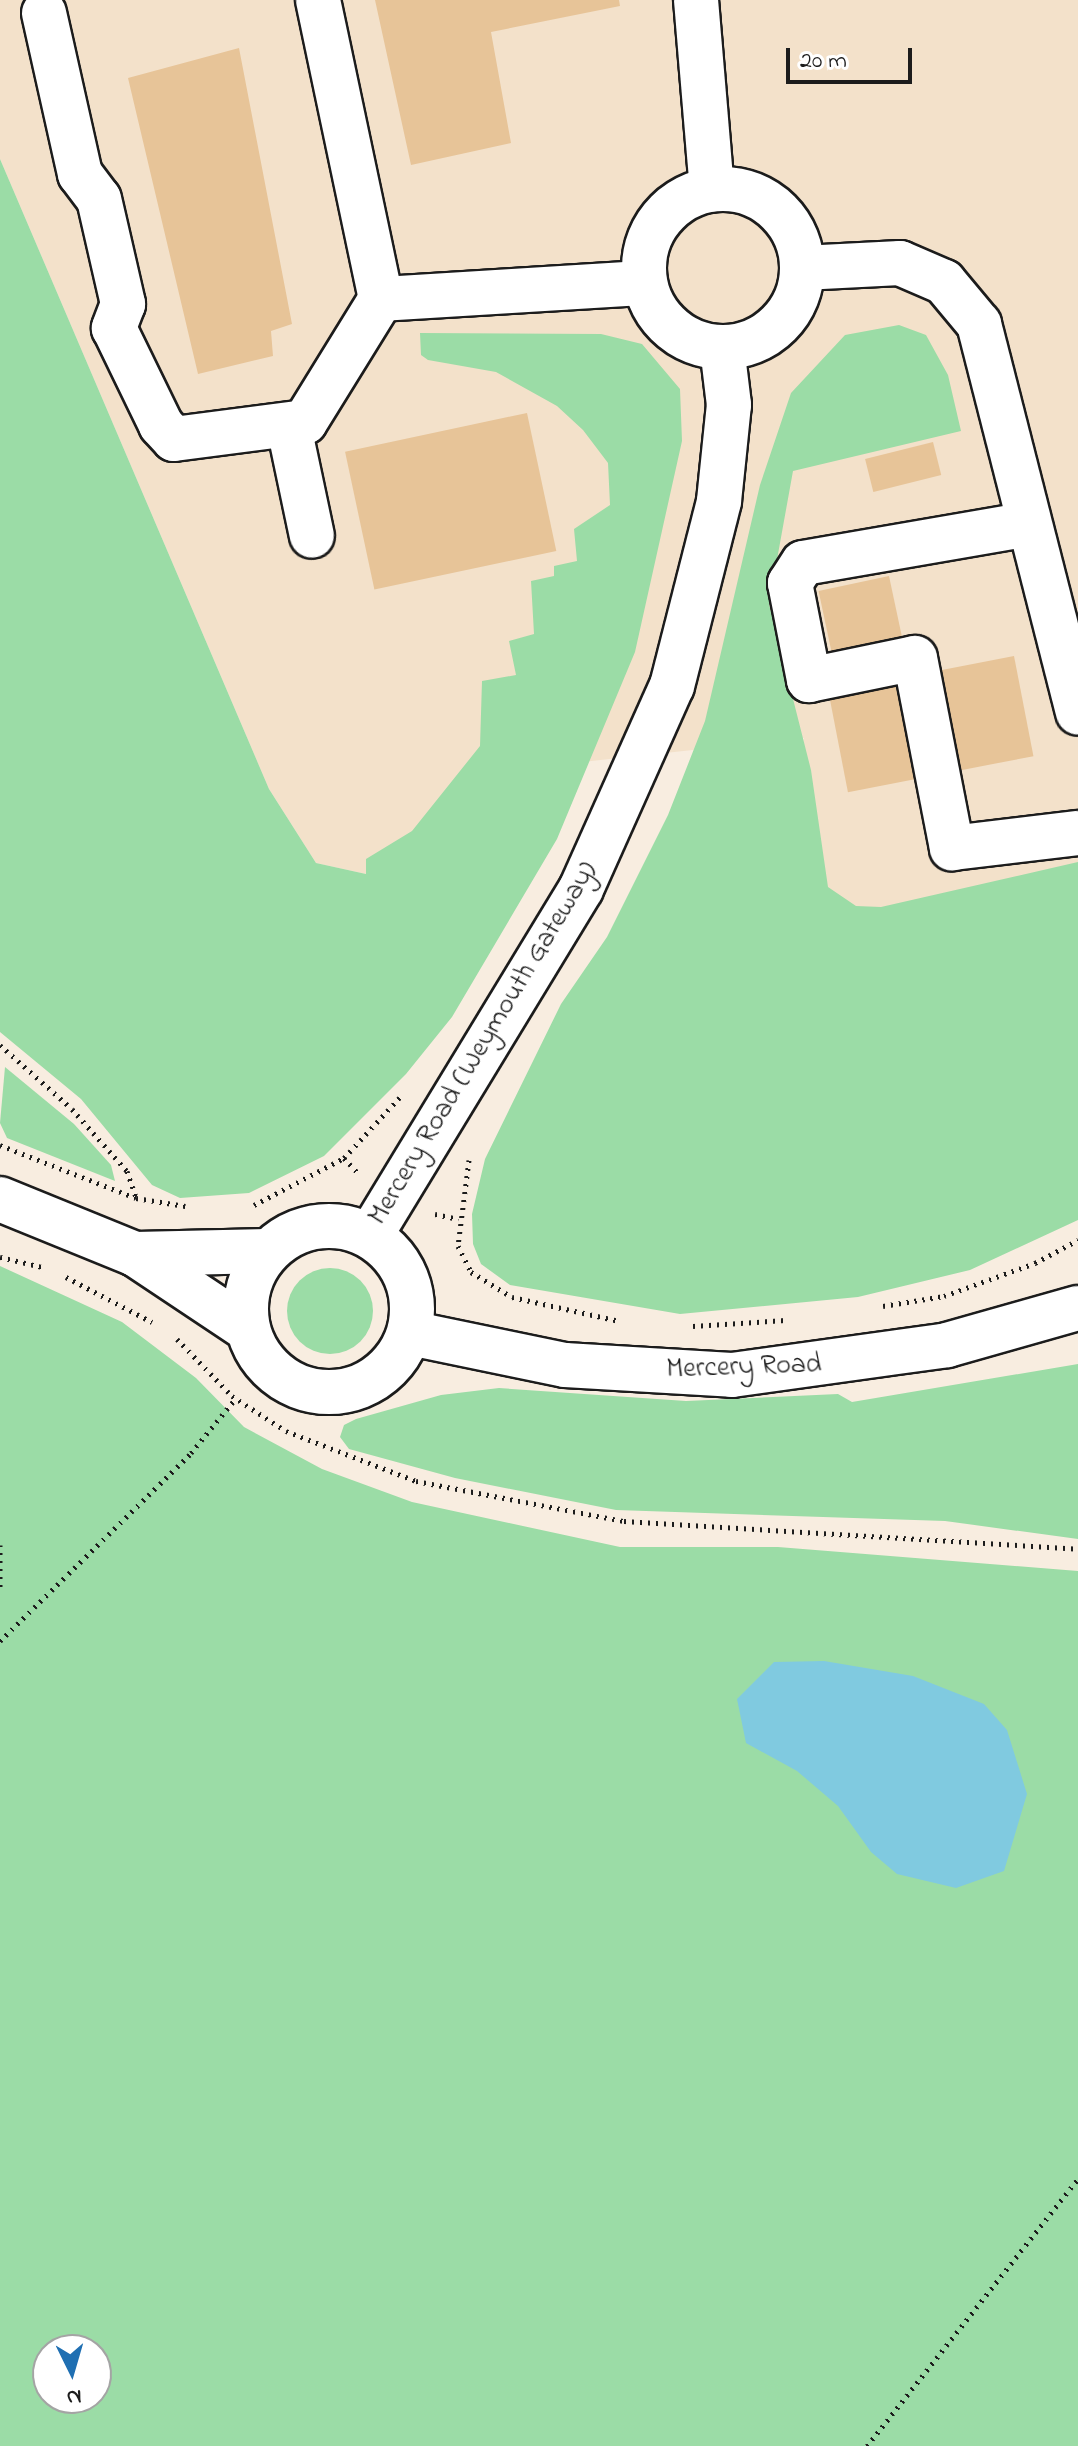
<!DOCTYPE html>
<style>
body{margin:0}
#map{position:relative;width:1078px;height:2446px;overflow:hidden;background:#f8ede0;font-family:"Indie Flower",sans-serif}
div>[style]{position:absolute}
.built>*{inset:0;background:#f3e1ca}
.green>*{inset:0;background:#9bdca6}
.round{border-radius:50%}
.water>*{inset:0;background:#80cae0}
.building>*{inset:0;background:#e7c498;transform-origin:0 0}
.path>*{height:5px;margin-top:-2.5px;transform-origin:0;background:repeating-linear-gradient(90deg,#1c1c1c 0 2px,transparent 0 8px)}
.roads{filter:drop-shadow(2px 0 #1c1c1c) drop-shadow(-2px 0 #1c1c1c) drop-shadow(0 2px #1c1c1c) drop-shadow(0 -2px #1c1c1c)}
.minor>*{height:44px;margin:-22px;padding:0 22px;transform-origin:22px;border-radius:22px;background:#fff}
.minor>.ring{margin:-22px;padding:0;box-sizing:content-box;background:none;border:44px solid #fff;border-radius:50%}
span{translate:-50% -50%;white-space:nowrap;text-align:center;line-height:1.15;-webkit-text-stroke:8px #fff;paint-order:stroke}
.street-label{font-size:28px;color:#1c1c1c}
.north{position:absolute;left:32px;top:2334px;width:80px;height:80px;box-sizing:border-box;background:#fff;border:2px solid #a4a4a4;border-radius:50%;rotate:175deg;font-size:22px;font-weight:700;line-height:32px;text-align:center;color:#1c1c1c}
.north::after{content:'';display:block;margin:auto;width:28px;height:36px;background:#1f6fb2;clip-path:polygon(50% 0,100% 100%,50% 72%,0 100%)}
.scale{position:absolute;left:786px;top:48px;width:126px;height:36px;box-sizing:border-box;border:4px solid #1c1c1c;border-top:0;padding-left:10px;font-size:24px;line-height:28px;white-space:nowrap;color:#1c1c1c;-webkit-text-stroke:6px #fff;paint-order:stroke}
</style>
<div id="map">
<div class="built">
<div style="clip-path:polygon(0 0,1078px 0,1078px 875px,796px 943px,795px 767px,804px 738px,573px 763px,366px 874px,316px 863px,269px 789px,0 159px)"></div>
</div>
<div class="green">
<div style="clip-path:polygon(0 159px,269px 789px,316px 863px,366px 874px,366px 859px,412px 831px,480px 746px,482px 681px,516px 675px,509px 641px,534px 634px,531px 581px,554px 576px,554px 566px,577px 561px,574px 529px,610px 505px,608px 463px,583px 430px,557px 406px,496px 372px,428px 360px,421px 355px,420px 333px,601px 334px,642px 344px,680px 389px,682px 441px,635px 652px,557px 839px,452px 1017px,406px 1074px,324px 1156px,249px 1193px,180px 1198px,152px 1185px,81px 1099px,0 1032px)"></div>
<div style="clip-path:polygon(899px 325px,926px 335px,948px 375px,961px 431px,793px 471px,769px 604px,811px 770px,828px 887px,856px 906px,881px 907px,1078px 862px,1078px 1220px,970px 1270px,858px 1297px,680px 1314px,510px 1285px,481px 1264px,473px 1244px,472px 1214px,485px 1159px,561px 1004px,607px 937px,668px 815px,705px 721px,760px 485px,791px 393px,845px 335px)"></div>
<div style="clip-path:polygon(5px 1067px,74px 1124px,111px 1165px,115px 1181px,7px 1138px,0 1123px)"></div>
<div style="clip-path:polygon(evenodd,0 1266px,122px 1322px,196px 1378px,244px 1427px,322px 1469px,412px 1502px,620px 1547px,778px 1547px,1078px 1571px,1078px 2446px,0 2446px,0 1266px,48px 2350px,96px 2350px,96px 2398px,48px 2398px,48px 2350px)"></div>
<div class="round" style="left:287px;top:1268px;width:86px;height:86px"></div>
<div style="clip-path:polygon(1078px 1364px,1078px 1539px,945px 1521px,616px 1510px,455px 1478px,349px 1449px,340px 1437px,344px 1425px,356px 1419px,441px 1395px,499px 1388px,686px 1401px,838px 1394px,852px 1402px)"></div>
</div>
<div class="water">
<div style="clip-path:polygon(824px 1661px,913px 1676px,984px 1704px,1007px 1730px,1027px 1794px,1004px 1871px,956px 1888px,897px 1874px,871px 1852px,838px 1806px,797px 1771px,746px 1743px,737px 1699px,774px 1662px)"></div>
</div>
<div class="building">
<div style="clip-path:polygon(375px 0,619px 0,620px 6px,491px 32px,511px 143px,411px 165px)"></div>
<div style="clip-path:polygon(239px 48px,292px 324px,271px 331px,273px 356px,198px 374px,128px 78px)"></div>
<div style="left:527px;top:413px;width:141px;height:186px;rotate:78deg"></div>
<div style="left:933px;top:442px;width:34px;height:70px;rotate:76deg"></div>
<div style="left:889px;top:576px;width:66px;height:72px;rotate:78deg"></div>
<div style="left:1014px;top:656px;width:102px;height:189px;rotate:79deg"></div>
</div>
<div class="path">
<div style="left:0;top:1045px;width:96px;rotate:41.6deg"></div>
<div style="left:72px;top:1109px;width:83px;rotate:48.4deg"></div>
<div style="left:127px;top:1171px;width:28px;rotate:71deg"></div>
<div style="left:0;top:1145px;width:146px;rotate:21.3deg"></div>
<div style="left:136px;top:1198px;width:50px;rotate:9.3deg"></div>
<div style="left:344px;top:1158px;width:22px;rotate:47deg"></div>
<div style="left:469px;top:1160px;width:87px;rotate:97.3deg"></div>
<div style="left:458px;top:1246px;width:29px;rotate:63deg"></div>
<div style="left:471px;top:1272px;width:48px;rotate:31.4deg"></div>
<div style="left:512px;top:1297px;width:110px;rotate:12.6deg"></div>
<div style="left:254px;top:1205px;width:102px;rotate:-27.6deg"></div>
<div style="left:344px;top:1158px;width:84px;rotate:-47.4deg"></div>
<div style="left:435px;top:1214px;width:24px;rotate:12deg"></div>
<div style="left:0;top:1257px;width:47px;rotate:13.4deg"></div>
<div style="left:66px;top:1277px;width:97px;rotate:27.6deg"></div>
<div style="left:883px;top:1306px;width:62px;rotate:-9.3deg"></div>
<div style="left:944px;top:1296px;width:97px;rotate:-19.9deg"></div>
<div style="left:1035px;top:1263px;width:49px;rotate:-28.1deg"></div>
<div style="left:693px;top:1326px;width:93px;rotate:-3.7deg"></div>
<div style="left:177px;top:1339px;width:79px;rotate:46deg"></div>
<div style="left:232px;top:1396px;width:64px;rotate:32.9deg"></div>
<div style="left:286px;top:1431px;width:139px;rotate:21deg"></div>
<div style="left:416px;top:1481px;width:212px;rotate:10.9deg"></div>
<div style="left:624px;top:1521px;width:455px;rotate:3.5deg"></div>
<div style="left:0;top:1545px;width:44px;rotate:90deg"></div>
<div style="left:0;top:1641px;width:268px;rotate:-44.5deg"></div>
<div style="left:191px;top:1453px;width:71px;rotate:-50.7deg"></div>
<div style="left:867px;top:2446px;width:340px;rotate:-51.7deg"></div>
</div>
<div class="roads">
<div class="minor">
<div style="left:318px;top:0;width:306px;rotate:78.1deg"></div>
<div style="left:696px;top:0;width:190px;rotate:85.2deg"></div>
<div style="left:44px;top:13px;width:165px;rotate:77.4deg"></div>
<div style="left:80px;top:174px;width:31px;rotate:53deg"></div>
<div style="left:99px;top:199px;width:108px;rotate:77.1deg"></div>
<div style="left:123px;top:304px;width:26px;rotate:111deg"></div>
<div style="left:114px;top:328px;width:108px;rotate:64.1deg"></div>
<div style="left:161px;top:425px;width:19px;rotate:47deg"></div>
<div style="left:174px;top:439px;width:132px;rotate:-7.4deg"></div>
<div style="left:305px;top:422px;width:145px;rotate:-58.3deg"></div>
<div style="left:381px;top:299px;width:264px;rotate:-3.5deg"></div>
<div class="ring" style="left:644px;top:189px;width:114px;height:114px"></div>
<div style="left:802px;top:268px;width:98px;rotate:-2.9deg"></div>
<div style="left:900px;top:263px;width:48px;rotate:23.4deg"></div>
<div style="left:944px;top:282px;width:55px;rotate:50.2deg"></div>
<div style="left:979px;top:324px;width:401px;rotate:75.7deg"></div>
<div style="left:289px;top:427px;width:111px;rotate:78.1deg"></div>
<div style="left:1029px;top:524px;width:229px;rotate:170.2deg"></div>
<div style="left:803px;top:563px;width:24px;rotate:123deg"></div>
<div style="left:790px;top:583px;width:99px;rotate:78.9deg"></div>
<div style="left:809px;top:680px;width:108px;rotate:-11.7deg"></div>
<div style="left:915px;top:658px;width:194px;rotate:79deg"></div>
<div style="left:952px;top:848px;width:127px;rotate:-6.8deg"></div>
<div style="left:0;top:1199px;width:146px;rotate:22.2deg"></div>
<div style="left:135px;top:1254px;width:133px;rotate:33.7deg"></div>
<div class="ring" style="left:246px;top:1226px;width:122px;height:122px"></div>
<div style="left:370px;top:1236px;width:406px;rotate:-58.7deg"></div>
<div style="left:581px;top:889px;width:222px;rotate:-65.9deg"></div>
<div style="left:672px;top:686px;width:191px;rotate:-75.7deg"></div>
<div style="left:719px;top:501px;width:97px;rotate:-84.1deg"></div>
<div style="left:729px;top:405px;width:58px;rotate:-96.9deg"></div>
<div style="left:135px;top:1254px;width:133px;rotate:-1.3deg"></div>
<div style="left:410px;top:1333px;width:158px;rotate:11.7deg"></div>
<div style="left:565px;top:1365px;width:167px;rotate:3.4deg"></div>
<div style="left:732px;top:1375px;width:217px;rotate:-7.9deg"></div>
<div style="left:947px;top:1345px;width:136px;rotate:-15.8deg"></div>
</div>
</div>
<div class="street-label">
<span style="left:484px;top:1044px;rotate:-59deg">Mercery Road (Weymouth Gateway)</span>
<span style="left:744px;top:1368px;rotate:-2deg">Mercery Road</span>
</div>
<div class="north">N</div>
<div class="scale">20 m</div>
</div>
